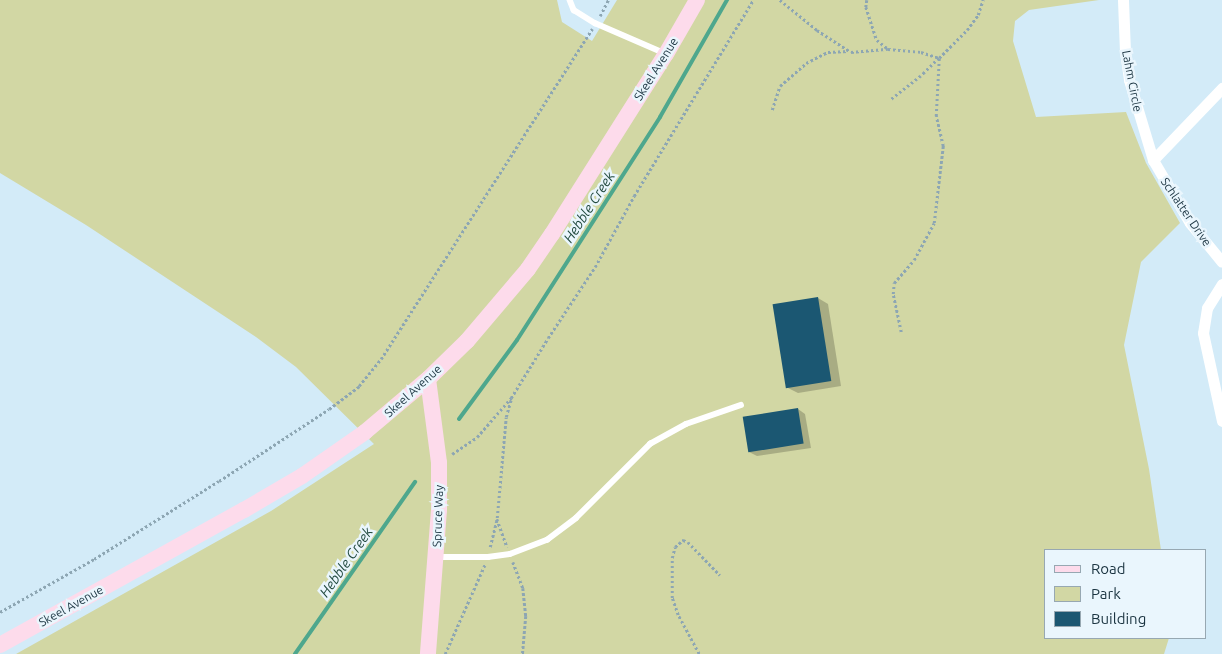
<!DOCTYPE html>
<style>
body{margin:0}
#map{position:relative;width:1222px;height:654px;overflow:hidden;background:#d3ebf8;font-family:Ubuntu,sans-serif}
div>[style]{position:absolute}
.green>*{inset:0;background:#d2d7a4}
.shadow>*{inset:0;background:#0003}
.stream>*{height:4px;margin:-2px;padding:0 2px;transform-origin:2px;border-radius:2px;background:#4ea78d}
.building>*{inset:0;background:#1b5772;transform-origin:0 0}
.path>*{height:2.5px;margin-top:-1.25px;transform-origin:0;background:repeating-linear-gradient(90deg,#8da6b3 0 2.5px,transparent 0 5px)}
.lane>*{height:5.5px;margin:-2.75px;padding:0 2.75px;transform-origin:2.75px;border-radius:2.75px;background:#fff}
.street>*{height:11px;margin:-5.5px;padding:0 5.5px;transform-origin:5.5px;border-radius:5.5px;background:#fff}
.secondary>*{height:16px;margin:-8px;padding:0 8px;transform-origin:8px;border-radius:8px;background:#fddbeb}
span{translate:-50% -50%;white-space:nowrap;text-align:center;line-height:1.15;-webkit-text-stroke:5px #eaf6fd;paint-order:stroke}
.street-label{font-size:12px;color:#1b3441}
.water-label{font-size:14px;color:#224a3f;font-style:italic}
.legend{position:absolute;left:1044px;top:549px;width:162px;height:90px;box-sizing:border-box;background:#eaf6fd;border:1px solid #97a8b2;margin:0;padding:6px 9px;list-style:none;font-size:15px;color:#1b3441}
.legend li{display:flex;align-items:center;gap:10px;height:25px}
.legend b{width:25px;border:1px solid #97a8b2}
</style>
<div id="map">
<div class="green">
<div style="clip-path:polygon(0 0,557px 0,562px 22px,592px 41px,617px 0,1099px 0,1029px 10px,1015px 21px,1013px 41px,1036px 117px,1126px 112px,1146px 163px,1180px 223px,1141px 262px,1124px 345px,1149px 469px,1161px 550px,1046px 550px,1046px 638px,1169px 638px,1164px 654px,16px 654px,271px 511px,374px 444px,296px 367px,256px 337px,86px 225px,0 173px)"></div>
</div>
<div class="shadow">
<div style="clip-path:polygon(818px 298px,828px 304px,841px 386px,798px 393px,788px 388px)"></div>
<div style="clip-path:polygon(798px 409px,805px 414px,811px 448px,757px 456px,749px 452px)"></div>
</div>
<div class="stream">
<div style="left:459px;top:419px;width:98px;rotate:-53.7deg"></div>
<div style="left:517px;top:340px;width:265px;rotate:-57.3deg"></div>
<div style="left:660px;top:117px;width:135px;rotate:-60.2deg"></div>
<div style="left:295px;top:654px;width:210px;rotate:-55.1deg"></div>
</div>
<div class="building">
<div style="left:818px;top:297px;width:85px;height:46px;rotate:81deg"></div>
<div style="left:798px;top:408px;width:36px;height:56px;rotate:81deg"></div>
</div>
<div class="path">
<div style="left:780px;top:0;width:48px;rotate:39deg"></div>
<div style="left:817px;top:30px;width:40px;rotate:32.9deg"></div>
<div style="left:851px;top:52px;width:37px;rotate:-5deg"></div>
<div style="left:867px;top:0;width:7px;rotate:98deg"></div>
<div style="left:866px;top:7px;width:35px;rotate:72deg"></div>
<div style="left:877px;top:40px;width:14px;rotate:39deg"></div>
<div style="left:888px;top:49px;width:33px;rotate:5deg"></div>
<div style="left:921px;top:52px;width:19px;rotate:18deg"></div>
<div style="left:939px;top:58px;width:25px;rotate:135deg"></div>
<div style="left:921px;top:76px;width:39px;rotate:142deg"></div>
<div style="left:600px;top:16px;width:18px;rotate:-63deg"></div>
<div style="left:772px;top:110px;width:25px;rotate:-72deg"></div>
<div style="left:780px;top:86px;width:35px;rotate:-41deg"></div>
<div style="left:806px;top:63px;width:25px;rotate:-27deg"></div>
<div style="left:828px;top:52px;width:20px;rotate:-3deg"></div>
<div style="left:901px;top:332px;width:39px;rotate:-102deg"></div>
<div style="left:893px;top:294px;width:11px;rotate:-85deg"></div>
<div style="left:894px;top:283px;width:30px;rotate:-49deg"></div>
<div style="left:914px;top:260px;width:42px;rotate:-61.6deg"></div>
<div style="left:934px;top:223px;width:78px;rotate:-83.3deg"></div>
<div style="left:943px;top:146px;width:31px;rotate:-103deg"></div>
<div style="left:936px;top:116px;width:58px;rotate:-87deg"></div>
<div style="left:939px;top:58px;width:40px;rotate:-45deg"></div>
<div style="left:967px;top:30px;width:19px;rotate:-54deg"></div>
<div style="left:978px;top:15px;width:16px;rotate:-72deg"></div>
<div style="left:452px;top:454px;width:30px;rotate:-34deg"></div>
<div style="left:477px;top:437px;width:52px;rotate:-48.9deg"></div>
<div style="left:511px;top:398px;width:70px;rotate:-58.3deg"></div>
<div style="left:548px;top:338px;width:85px;rotate:-56.5deg"></div>
<div style="left:595px;top:267px;width:81px;rotate:-61.2deg"></div>
<div style="left:634px;top:196px;width:229px;rotate:-58.7deg"></div>
<div style="left:497px;top:519px;width:30px;rotate:70deg"></div>
<div style="left:490px;top:547px;width:30px;rotate:-76deg"></div>
<div style="left:497px;top:518px;width:101px;rotate:-84.9deg"></div>
<div style="left:506px;top:417px;width:18px;rotate:-74deg"></div>
<div style="left:513px;top:562px;width:28px;rotate:69deg"></div>
<div style="left:523px;top:588px;width:28px;rotate:84deg"></div>
<div style="left:526px;top:616px;width:38px;rotate:95deg"></div>
<div style="left:0;top:612px;width:108px;rotate:-29.4deg"></div>
<div style="left:94px;top:559px;width:147px;rotate:-32deg"></div>
<div style="left:219px;top:481px;width:131px;rotate:-33.2deg"></div>
<div style="left:329px;top:409px;width:38px;rotate:-37deg"></div>
<div style="left:359px;top:386px;width:35px;rotate:-51deg"></div>
<div style="left:381px;top:359px;width:392px;rotate:-57.4deg"></div>
<div style="left:445px;top:654px;width:98px;rotate:-66deg"></div>
<div style="left:699px;top:654px;width:44px;rotate:-118.3deg"></div>
<div style="left:678px;top:615px;width:18px;rotate:-109deg"></div>
<div style="left:672px;top:598px;width:40px;rotate:-90deg"></div>
<div style="left:672px;top:558px;width:11px;rotate:-75deg"></div>
<div style="left:675px;top:547px;width:11px;rotate:-41deg"></div>
<div style="left:683px;top:540px;width:5px;rotate:22deg"></div>
<div style="left:688px;top:542px;width:46px;rotate:45.9deg"></div>
</div>
<div class="lane">
<div style="left:570px;top:0;width:11px;rotate:68deg"></div>
<div style="left:574px;top:10px;width:25px;rotate:32deg"></div>
<div style="left:595px;top:23px;width:75px;rotate:23.5deg"></div>
<div style="left:437px;top:557px;width:51px"></div>
<div style="left:488px;top:557px;width:22px;rotate:-8deg"></div>
<div style="left:510px;top:554px;width:40px;rotate:-21deg"></div>
<div style="left:547px;top:540px;width:36px;rotate:-37deg"></div>
<div style="left:576px;top:518px;width:105px;rotate:-45deg"></div>
<div style="left:650px;top:444px;width:41px;rotate:-29.1deg"></div>
<div style="left:686px;top:424px;width:58px;rotate:-19.1deg"></div>
</div>
<div class="street">
<div style="left:1123px;top:0;width:51px;rotate:87.8deg"></div>
<div style="left:1125px;top:51px;width:29px;rotate:82deg"></div>
<div style="left:1129px;top:80px;width:84px;rotate:73.3deg"></div>
<div style="left:1153px;top:160px;width:73px;rotate:59.6deg"></div>
<div style="left:1190px;top:223px;width:50px;rotate:50.6deg"></div>
<div style="left:1153px;top:160px;width:100px;rotate:-46.2deg"></div>
<div style="left:1222px;top:284px;width:28px;rotate:122deg"></div>
<div style="left:1207px;top:308px;width:25px;rotate:99deg"></div>
<div style="left:1203px;top:333px;width:90px;rotate:77.8deg"></div>
</div>
<div class="secondary">
<div style="left:428px;top:379px;width:85px;rotate:82.5deg"></div>
<div style="left:439px;top:463px;width:47px;rotate:90deg"></div>
<div style="left:439px;top:510px;width:144px;rotate:94.4deg"></div>
<div style="left:0;top:645px;width:279px;rotate:-29deg"></div>
<div style="left:244px;top:510px;width:67px;rotate:-30.4deg"></div>
<div style="left:302px;top:476px;width:77px;rotate:-34.9deg"></div>
<div style="left:365px;top:432px;width:82px;rotate:-40.1deg"></div>
<div style="left:428px;top:379px;width:54px;rotate:-44.3deg"></div>
<div style="left:467px;top:341px;width:94px;rotate:-49.7deg"></div>
<div style="left:528px;top:269px;width:42px;rotate:-55.6deg"></div>
<div style="left:552px;top:234px;width:213px;rotate:-57.7deg"></div>
<div style="left:666px;top:54px;width:62px;rotate:-60.1deg"></div>
</div>
<div class="street-label">
<span style="left:656px;top:69px;rotate:-58deg">Skeel Avenue</span>
<span style="left:1132px;top:81px;rotate:79deg">Lahm Circle</span>
<span style="left:1186px;top:212px;rotate:56deg">Schlatter Drive</span>
<span style="left:413px;top:391px;rotate:-42deg">Skeel Avenue</span>
<span style="left:438px;top:516px;rotate:-88deg">Spruce Way</span>
<span style="left:71px;top:606px;rotate:-29deg">Skeel Avenue</span>
</div>
<div class="water-label">
<span style="left:589px;top:207px;rotate:-57deg">Hebble Creek</span>
<span style="left:346px;top:562px;rotate:-55deg">Hebble Creek</span>
</div>
<ul class="legend">
<li><b style="height:6px;background:#fddbeb"></b>Road</li>
<li><b style="height:14px;background:#d2d7a4"></b>Park</li>
<li><b style="height:14px;background:#1b5772"></b>Building</li>
</ul>
</div>
